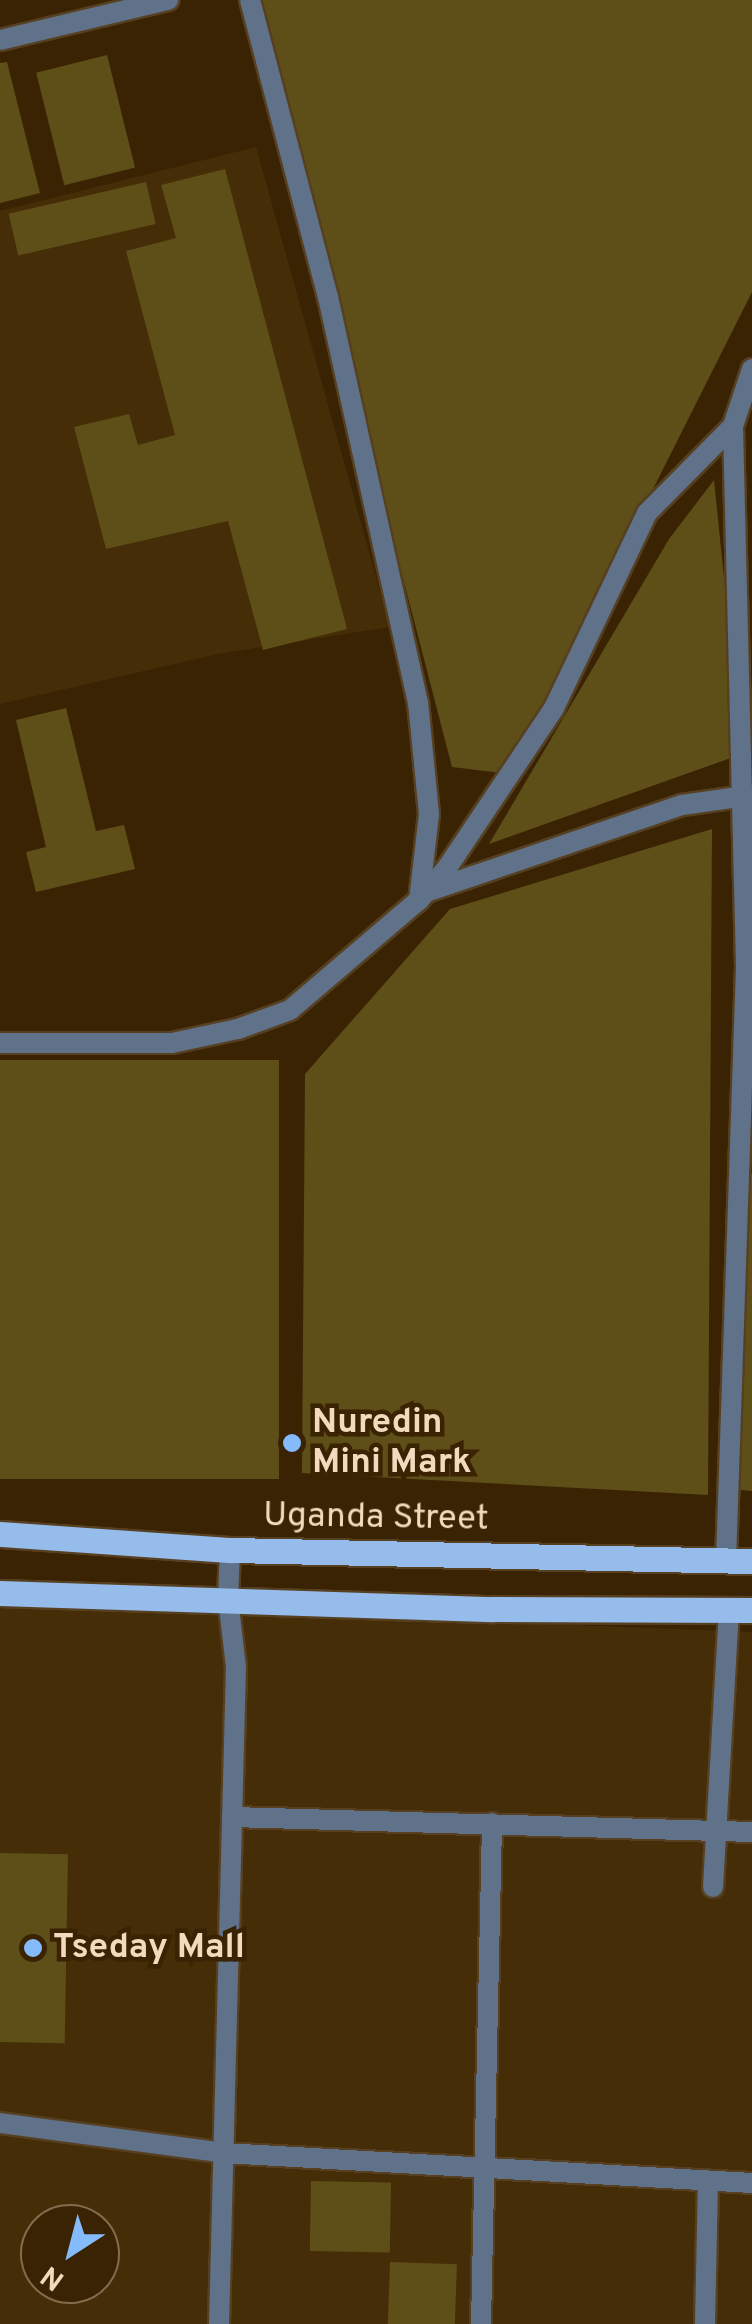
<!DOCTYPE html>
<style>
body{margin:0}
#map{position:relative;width:752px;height:2324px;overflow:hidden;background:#392303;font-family:Overpass,sans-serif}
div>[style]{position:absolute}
.built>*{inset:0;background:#452d07}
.building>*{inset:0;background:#5e4f19;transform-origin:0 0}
.roads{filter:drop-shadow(2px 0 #564021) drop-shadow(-2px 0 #564021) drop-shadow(0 2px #564021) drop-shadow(0 -2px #564021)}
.minor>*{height:20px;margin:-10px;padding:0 10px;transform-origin:10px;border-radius:10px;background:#5f7289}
.tertiary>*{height:20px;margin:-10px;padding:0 10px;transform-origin:10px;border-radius:10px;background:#5f7289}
.primary>*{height:25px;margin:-12.5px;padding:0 12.5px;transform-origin:12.5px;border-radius:12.5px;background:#95bceb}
.dots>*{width:28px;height:28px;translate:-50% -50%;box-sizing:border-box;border:5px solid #392303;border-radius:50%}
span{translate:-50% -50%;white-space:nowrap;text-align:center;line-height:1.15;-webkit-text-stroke:9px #392303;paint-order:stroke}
.poi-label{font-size:35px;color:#f1dabd;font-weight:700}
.left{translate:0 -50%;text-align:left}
.street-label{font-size:35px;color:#f1dabd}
.north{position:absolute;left:20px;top:2204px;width:100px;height:100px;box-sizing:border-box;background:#392303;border:2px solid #836c4d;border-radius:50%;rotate:216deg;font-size:28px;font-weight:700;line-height:40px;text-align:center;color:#f1dabd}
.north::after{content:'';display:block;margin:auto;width:35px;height:45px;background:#85bbfb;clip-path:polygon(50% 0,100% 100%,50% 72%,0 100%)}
</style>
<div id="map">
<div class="built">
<div style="clip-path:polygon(256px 147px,390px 627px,218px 654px,0 704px,0 211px)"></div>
<div style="clip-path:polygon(evenodd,0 1603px,752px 1632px,752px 2324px,0 2324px,0 1603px,40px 2224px,100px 2224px,100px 2284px,40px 2284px,40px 2224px)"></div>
</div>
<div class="building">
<div style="clip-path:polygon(253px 0,752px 0,752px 292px,510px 774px,452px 767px)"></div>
<div style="left:107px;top:55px;width:116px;height:73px;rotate:76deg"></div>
<div style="clip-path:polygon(7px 62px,40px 193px,0 203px,0 63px)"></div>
<div style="clip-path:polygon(225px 169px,347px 629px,263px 650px,228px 521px,106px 549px,74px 427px,129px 414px,138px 445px,175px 435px,126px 251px,176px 238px,161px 185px)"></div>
<div style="left:146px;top:182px;width:43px;height:141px;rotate:77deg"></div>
<div style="clip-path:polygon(714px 480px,742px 754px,489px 844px,669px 539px)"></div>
<div style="clip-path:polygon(66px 708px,96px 831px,124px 825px,135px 869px,36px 892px,26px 852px,46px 847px,16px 720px)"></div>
<div style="clip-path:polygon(712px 829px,708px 1495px,302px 1473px,305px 1074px,450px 909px)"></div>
<div style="left:279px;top:1060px;width:419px;height:279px;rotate:90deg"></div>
<div style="clip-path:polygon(749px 1173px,752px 1173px,752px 1491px,729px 1489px)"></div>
<div style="left:0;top:1853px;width:68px;height:189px;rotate:1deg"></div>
<div style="left:311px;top:2181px;width:80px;height:70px;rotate:1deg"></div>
<div style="left:390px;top:2262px;width:67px;height:62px;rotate:2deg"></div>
</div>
<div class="roads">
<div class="minor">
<div style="left:250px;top:0;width:307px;rotate:75.3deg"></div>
<div style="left:328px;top:297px;width:415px;rotate:77.5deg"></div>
<div style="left:418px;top:702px;width:113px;rotate:84.4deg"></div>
<div style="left:429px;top:814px;width:87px;rotate:96.6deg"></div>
<div style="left:0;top:40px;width:173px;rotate:-13.4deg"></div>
<div style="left:429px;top:891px;width:267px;rotate:-18.8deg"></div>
<div style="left:682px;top:805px;width:71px;rotate:-8.1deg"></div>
<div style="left:0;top:1043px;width:172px"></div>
<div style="left:172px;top:1043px;width:67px;rotate:-12deg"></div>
<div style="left:238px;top:1029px;width:55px;rotate:-20.1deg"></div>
<div style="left:290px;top:1010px;width:170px;rotate:-40.5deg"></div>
<div style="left:419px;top:900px;width:43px;rotate:-48.8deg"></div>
<div style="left:447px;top:868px;width:192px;rotate:-56.2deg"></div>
<div style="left:554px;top:708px;width:216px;rotate:-64.5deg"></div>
<div style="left:647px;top:513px;width:122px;rotate:-45.3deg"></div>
<div style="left:733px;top:426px;width:60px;rotate:-71.6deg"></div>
<div style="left:726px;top:1561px;width:595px;rotate:-88.07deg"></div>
<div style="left:746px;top:966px;width:540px;rotate:-91.38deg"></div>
<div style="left:228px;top:1599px;width:49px;rotate:-87.7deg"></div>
<div style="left:232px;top:1817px;width:520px;rotate:1.65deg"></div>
<div style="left:713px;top:1887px;width:277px;rotate:-86.7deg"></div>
<div style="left:0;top:2123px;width:226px;rotate:7.6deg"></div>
<div style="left:224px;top:2153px;width:529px;rotate:3.25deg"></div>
<div style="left:481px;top:2324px;width:501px;rotate:-88.74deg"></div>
<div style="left:705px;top:2324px;width:141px;rotate:-88.8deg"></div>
</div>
<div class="tertiary">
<div style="left:219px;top:2324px;width:657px;rotate:-88.52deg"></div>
<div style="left:236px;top:1667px;width:68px;rotate:-96.7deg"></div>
</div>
<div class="primary">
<div style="left:0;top:1534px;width:231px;rotate:4deg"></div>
<div style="left:230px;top:1550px;width:522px;rotate:1.21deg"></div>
<div style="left:0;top:1593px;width:493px;rotate:1.9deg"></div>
<div style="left:493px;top:1609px;width:259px;rotate:0.2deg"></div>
</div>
</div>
<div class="dots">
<div style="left:292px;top:1443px;background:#85bbfb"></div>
<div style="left:33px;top:1948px;background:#85bbfb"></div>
</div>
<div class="poi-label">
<span class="left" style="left:312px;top:1443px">Nuredin<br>Mini Mark</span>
<span class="left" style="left:53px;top:1948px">Tseday Mall</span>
</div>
<div class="street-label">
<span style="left:376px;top:1518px;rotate:1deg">Uganda Street</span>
</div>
<div class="north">N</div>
</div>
